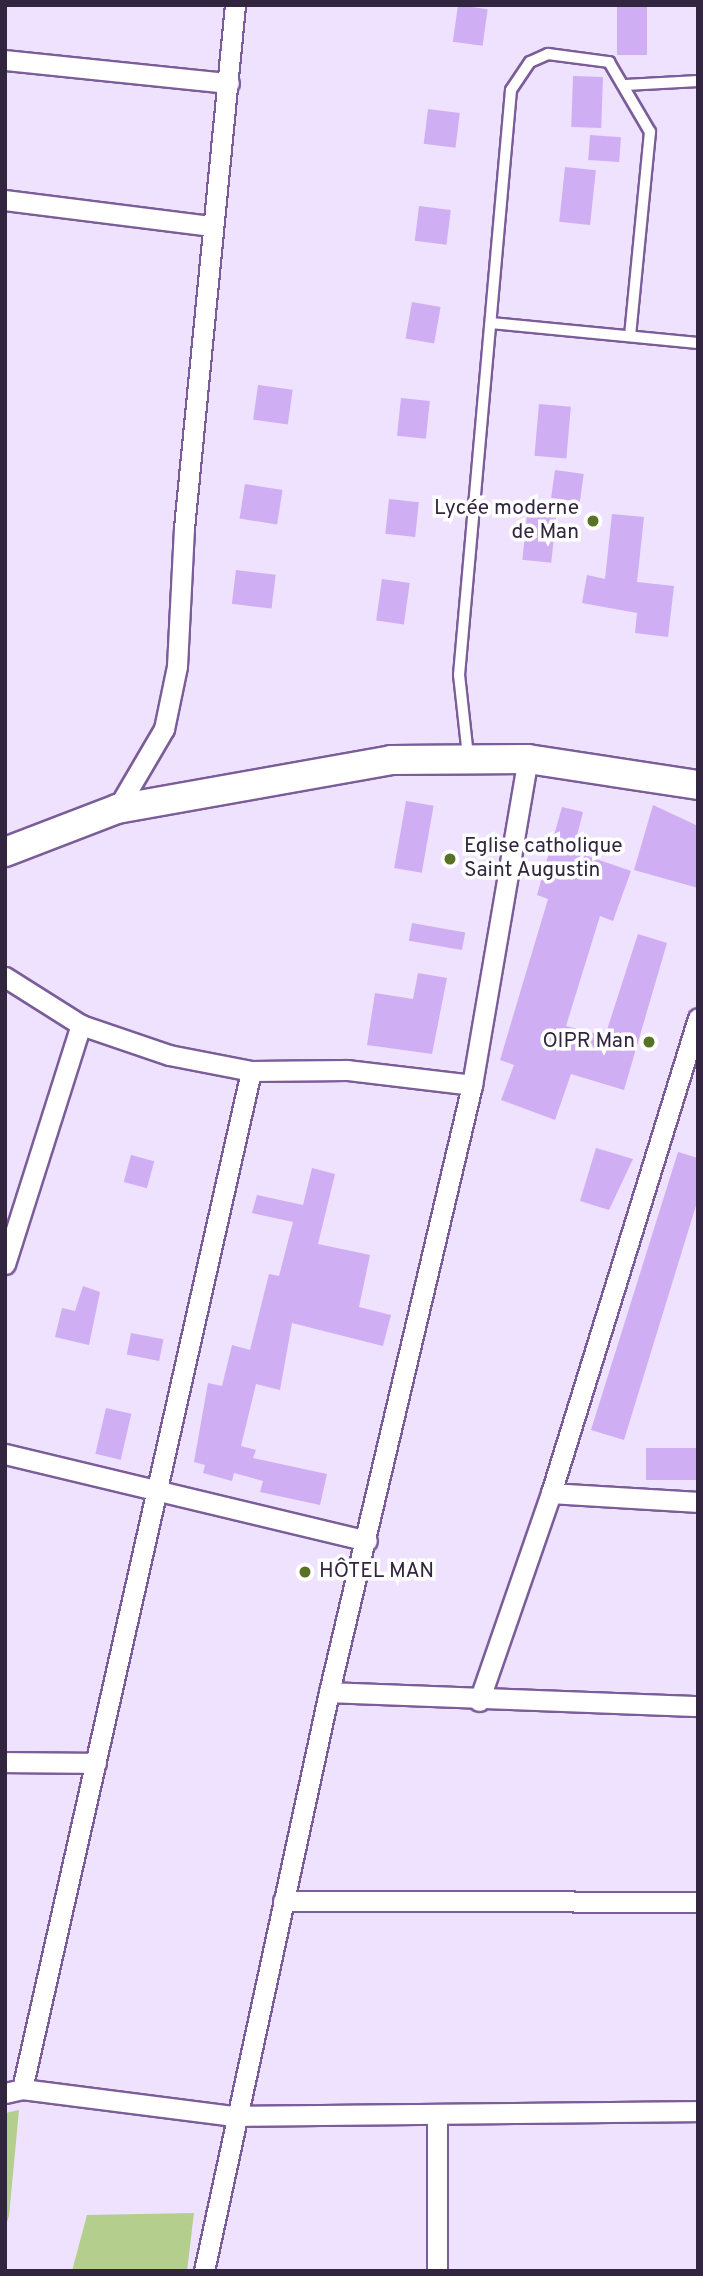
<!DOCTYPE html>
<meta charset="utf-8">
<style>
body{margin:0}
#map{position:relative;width:703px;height:2276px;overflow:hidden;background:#efe2fe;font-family:Overpass,sans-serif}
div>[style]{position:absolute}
.green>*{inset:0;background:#b4ce8e}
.building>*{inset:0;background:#cfaef3;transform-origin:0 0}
.roads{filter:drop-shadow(2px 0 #7b5d99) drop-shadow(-2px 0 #7b5d99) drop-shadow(0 2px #7b5d99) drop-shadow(0 -2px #7b5d99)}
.service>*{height:10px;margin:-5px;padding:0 5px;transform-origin:5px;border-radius:5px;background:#fff}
.minor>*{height:19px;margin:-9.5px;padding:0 9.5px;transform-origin:9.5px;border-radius:9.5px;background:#fff}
.secondary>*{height:28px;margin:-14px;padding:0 14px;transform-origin:14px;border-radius:14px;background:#fff}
.dots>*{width:19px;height:19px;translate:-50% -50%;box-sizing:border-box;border:4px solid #fff;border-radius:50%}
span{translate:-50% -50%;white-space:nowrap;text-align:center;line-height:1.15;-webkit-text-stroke:7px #fff;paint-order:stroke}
.poi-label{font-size:21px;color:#32253f}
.right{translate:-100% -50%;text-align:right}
.left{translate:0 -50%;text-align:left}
.frame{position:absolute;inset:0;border:7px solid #32253f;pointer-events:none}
</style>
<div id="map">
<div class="green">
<div style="clip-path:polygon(19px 2110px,9px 2216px,5px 2228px,5px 2113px)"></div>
<div style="clip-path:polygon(194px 2213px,187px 2271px,72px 2271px,87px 2215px)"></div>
</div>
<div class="building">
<div style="left:458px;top:5px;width:30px;height:37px;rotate:8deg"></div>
<div style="left:617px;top:5px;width:30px;height:50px"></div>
<div style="left:573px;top:76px;width:30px;height:51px;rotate:2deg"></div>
<div style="left:428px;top:109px;width:32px;height:35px;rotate:7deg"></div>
<div style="left:590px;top:135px;width:31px;height:25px;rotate:4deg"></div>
<div style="left:565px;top:167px;width:31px;height:55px;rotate:6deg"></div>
<div style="left:419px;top:206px;width:32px;height:35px;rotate:7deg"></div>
<div style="left:412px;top:302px;width:29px;height:37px;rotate:10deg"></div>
<div style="left:258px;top:385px;width:35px;height:35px;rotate:8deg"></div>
<div style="left:401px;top:398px;width:29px;height:38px;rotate:6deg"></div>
<div style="left:539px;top:404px;width:32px;height:52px;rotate:5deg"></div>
<div style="left:555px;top:470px;width:29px;height:28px;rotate:8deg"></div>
<div style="left:245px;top:484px;width:38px;height:35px;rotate:9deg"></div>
<div style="left:389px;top:499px;width:30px;height:35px;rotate:6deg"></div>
<div style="left:528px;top:506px;width:29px;height:54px;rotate:6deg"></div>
<div style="clip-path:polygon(612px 514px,644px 517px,637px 582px,674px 586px,668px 637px,635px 633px,637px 613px,582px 603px,587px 575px,605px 579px)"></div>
<div style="left:236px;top:570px;width:40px;height:34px;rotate:7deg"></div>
<div style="left:382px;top:579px;width:28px;height:42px;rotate:8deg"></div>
<div style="left:406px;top:801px;width:28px;height:68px;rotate:10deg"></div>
<div style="clip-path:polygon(653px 805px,698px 826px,698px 888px,634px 870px)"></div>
<div style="clip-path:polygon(562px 807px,583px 812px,573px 851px,631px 871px,613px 921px,600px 916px,566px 1026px,605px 1036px,638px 934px,667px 943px,624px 1090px,571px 1074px,555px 1120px,501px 1100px,514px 1065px,500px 1060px,548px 899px,537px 895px)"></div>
<div style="left:412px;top:923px;width:54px;height:18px;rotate:10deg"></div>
<div style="clip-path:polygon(418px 973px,447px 978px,432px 1054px,367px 1045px,375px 993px,413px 999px)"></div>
<div style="clip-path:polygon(596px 1148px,633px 1159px,609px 1210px,580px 1201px)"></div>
<div style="clip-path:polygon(678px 1152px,698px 1158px,698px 1199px,624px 1440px,591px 1430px)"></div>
<div style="left:131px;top:1155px;width:24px;height:28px;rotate:15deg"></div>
<div style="clip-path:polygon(312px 1168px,335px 1174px,318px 1244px,370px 1255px,359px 1307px,391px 1315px,383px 1346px,292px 1323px,280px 1390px,256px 1384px,241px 1446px,256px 1450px,253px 1458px,327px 1474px,320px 1505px,260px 1492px,263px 1481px,234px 1473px,232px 1481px,203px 1473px,205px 1465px,194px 1462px,208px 1383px,222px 1386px,232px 1345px,250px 1350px,269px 1274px,279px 1276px,293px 1222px,252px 1213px,257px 1195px,303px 1205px)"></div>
<div style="clip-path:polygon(83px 1286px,100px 1292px,89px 1345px,55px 1337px,62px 1308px,75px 1311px)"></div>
<div style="left:131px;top:1333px;width:33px;height:22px;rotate:11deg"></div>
<div style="left:106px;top:1408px;width:26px;height:47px;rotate:13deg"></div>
<div style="left:698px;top:1448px;width:32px;height:52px;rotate:90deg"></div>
</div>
<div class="roads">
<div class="service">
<div style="left:626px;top:85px;width:72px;rotate:-3.2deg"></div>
<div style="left:491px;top:323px;width:208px;rotate:5.5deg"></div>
<div style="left:468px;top:756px;width:81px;rotate:-96.3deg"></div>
<div style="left:459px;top:675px;width:587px;rotate:-84.92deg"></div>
<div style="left:511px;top:90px;width:34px;rotate:-56deg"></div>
<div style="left:530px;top:62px;width:20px;rotate:-24deg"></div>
<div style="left:548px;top:54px;width:62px;rotate:7.5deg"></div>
<div style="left:609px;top:62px;width:81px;rotate:59.6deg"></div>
<div style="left:650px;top:132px;width:205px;rotate:95.6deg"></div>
</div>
<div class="minor">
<div style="left:5px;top:60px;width:225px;rotate:5.9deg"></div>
<div style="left:5px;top:200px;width:209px;rotate:7.2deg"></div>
<div style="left:117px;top:809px;width:93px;rotate:-59.6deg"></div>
<div style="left:164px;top:729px;width:64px;rotate:-78.3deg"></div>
<div style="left:177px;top:666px;width:138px;rotate:-87.1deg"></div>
<div style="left:184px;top:528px;width:525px;rotate:-84.43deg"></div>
<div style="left:5px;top:977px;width:90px;rotate:32.3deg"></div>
<div style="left:81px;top:1025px;width:93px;rotate:18.8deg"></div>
<div style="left:169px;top:1055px;width:84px;rotate:11deg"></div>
<div style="left:251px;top:1071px;width:96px;rotate:-0.6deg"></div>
<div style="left:347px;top:1070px;width:126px;rotate:6.8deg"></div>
<div style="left:5px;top:1264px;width:251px;rotate:-72.4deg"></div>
<div style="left:5px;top:1454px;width:372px;rotate:13.5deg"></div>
<div style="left:551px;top:1493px;width:147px;rotate:3.5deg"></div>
<div style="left:329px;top:1692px;width:369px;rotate:2.2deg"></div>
<div style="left:479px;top:1701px;width:220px;rotate:-70.9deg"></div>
<div style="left:551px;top:1493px;width:497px;rotate:-72.8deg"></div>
<div style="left:5px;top:1762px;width:91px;rotate:0.6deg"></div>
<div style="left:283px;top:1901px;width:415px;rotate:0.1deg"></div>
<div style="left:22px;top:2089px;width:1043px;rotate:-77.32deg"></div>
<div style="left:5px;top:2093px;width:17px;rotate:-13deg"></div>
<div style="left:22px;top:2089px;width:214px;rotate:7.3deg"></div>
<div style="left:234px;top:2116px;width:464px;rotate:-0.6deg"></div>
<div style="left:437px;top:2115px;width:156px;rotate:90deg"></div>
<div style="left:204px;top:2271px;width:592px;rotate:-77.82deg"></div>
<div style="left:329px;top:1692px;width:624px;rotate:-76.74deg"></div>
<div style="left:472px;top:1085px;width:331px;rotate:-80.3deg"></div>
</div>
<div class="secondary">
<div style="left:5px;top:852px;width:120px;rotate:-21deg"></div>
<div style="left:117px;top:809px;width:278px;rotate:-10.1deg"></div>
<div style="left:391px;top:760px;width:137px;rotate:-0.4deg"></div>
<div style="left:528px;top:759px;width:172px;rotate:8.7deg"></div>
</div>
</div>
<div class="dots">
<div style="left:593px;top:521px;background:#577125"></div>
<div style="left:450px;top:859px;background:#577125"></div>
<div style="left:649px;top:1042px;background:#577125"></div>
<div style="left:305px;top:1572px;background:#577125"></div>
</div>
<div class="poi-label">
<span class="right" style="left:579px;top:521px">Lycée moderne<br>de Man</span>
<span class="left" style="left:464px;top:859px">Eglise catholique<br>Saint Augustin</span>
<span class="right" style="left:635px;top:1042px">OIPR Man</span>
<span class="left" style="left:319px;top:1572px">HÔTEL MAN</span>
</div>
<div class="frame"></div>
</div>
